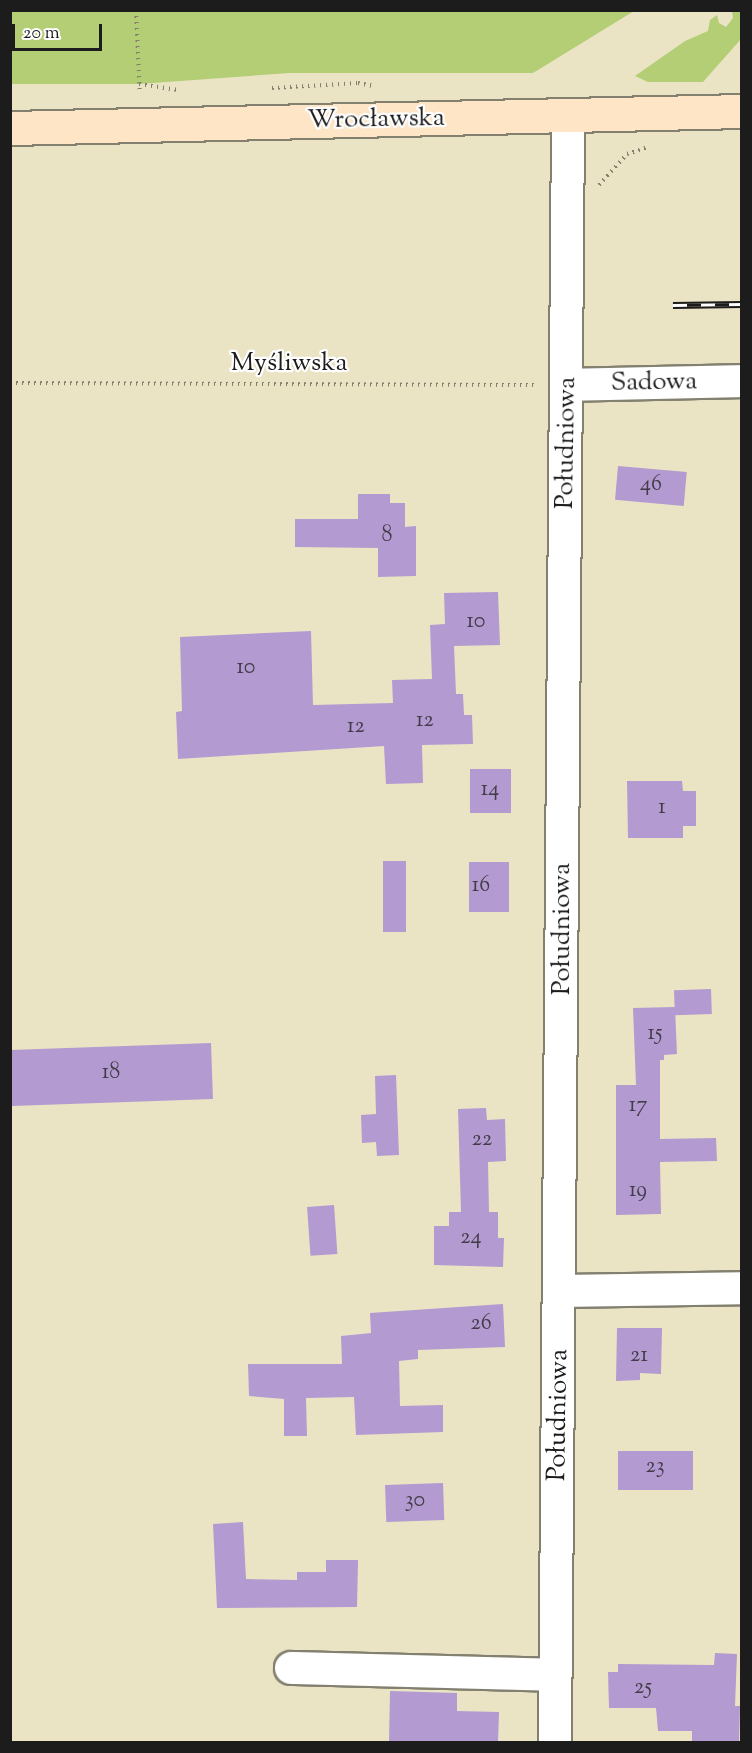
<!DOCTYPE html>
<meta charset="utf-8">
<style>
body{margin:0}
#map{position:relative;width:752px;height:1753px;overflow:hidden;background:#eae4c5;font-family:"Sorts Mill Goudy",serif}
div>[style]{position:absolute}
.green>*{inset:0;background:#b3ce74}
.building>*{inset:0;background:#b39ad1;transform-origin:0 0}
.path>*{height:4px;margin-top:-2px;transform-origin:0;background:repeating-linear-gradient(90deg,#838070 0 1.5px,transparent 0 6px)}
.roads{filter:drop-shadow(2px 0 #838070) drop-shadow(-2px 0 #838070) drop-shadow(0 2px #838070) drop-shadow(0 -2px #838070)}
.minor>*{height:32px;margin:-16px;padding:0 16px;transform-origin:16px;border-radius:16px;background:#fff}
.secondary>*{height:33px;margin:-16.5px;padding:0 16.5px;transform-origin:16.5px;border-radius:16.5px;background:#fde5c5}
.rail>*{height:7px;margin-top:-3.5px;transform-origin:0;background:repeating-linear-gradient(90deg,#fff 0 14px,#1c1c1c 0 28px);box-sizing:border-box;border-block:2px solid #1c1c1c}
span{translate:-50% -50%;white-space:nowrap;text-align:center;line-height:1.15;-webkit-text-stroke:4.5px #fff;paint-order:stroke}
.number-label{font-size:22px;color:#423c49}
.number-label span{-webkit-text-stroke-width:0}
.street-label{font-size:26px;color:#1c1c1c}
.frame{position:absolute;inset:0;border:12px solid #1c1c1c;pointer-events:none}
.scale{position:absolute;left:12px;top:24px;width:90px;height:27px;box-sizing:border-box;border:3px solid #1c1c1c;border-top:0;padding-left:8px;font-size:18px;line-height:21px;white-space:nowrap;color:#1c1c1c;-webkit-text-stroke:4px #fff;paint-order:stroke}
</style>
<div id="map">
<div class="green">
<div style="clip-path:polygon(10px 11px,11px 10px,634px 11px,533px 73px,289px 73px,139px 84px,11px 84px)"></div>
<div style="clip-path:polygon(732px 11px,741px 11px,741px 39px,703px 82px,648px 82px,635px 76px,685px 41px,708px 31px,710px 20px,717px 15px,719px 23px,726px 27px,733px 18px)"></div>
</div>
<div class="building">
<div style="left:618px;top:466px;width:69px;height:34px;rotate:5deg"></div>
<div style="clip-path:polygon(358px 494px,390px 494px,390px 503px,405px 503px,405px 527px,416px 526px,416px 576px,378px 577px,378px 548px,295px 547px,295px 519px,358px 519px)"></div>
<div style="clip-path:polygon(498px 592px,500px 645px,454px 646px,456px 694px,463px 694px,464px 715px,472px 715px,473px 744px,422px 745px,423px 783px,386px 784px,384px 746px,178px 759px,176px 712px,182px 711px,180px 637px,311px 631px,313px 705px,393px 703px,392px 680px,432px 679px,430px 625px,445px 624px,444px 593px)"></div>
<div style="left:470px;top:769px;width:41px;height:44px"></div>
<div style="clip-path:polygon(627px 781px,682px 781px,683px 791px,696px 791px,696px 826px,683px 826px,683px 838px,628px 838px)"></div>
<div style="left:383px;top:861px;width:23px;height:71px"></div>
<div style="left:469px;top:862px;width:40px;height:50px"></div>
<div style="left:711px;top:989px;width:25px;height:37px;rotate:88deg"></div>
<div style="clip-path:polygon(675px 1007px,677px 1054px,664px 1055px,664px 1060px,660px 1060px,660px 1139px,716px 1138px,717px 1161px,660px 1162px,661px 1214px,616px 1215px,616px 1085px,636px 1085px,633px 1008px)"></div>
<div style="left:211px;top:1043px;width:56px;height:201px;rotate:88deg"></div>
<div style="clip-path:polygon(396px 1075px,399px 1155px,377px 1156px,376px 1142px,362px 1143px,361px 1115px,376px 1114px,375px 1076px)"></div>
<div style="clip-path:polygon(486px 1108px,487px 1120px,505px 1119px,506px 1161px,488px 1162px,489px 1212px,498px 1212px,498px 1238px,504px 1238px,503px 1267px,434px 1265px,434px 1226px,449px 1226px,449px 1212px,461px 1212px,458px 1109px)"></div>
<div style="left:334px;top:1205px;width:49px;height:27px;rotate:86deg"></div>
<div style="clip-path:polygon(503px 1304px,505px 1347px,418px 1350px,418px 1359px,399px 1361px,400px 1406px,443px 1405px,443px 1432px,356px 1435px,354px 1397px,306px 1398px,307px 1436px,284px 1436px,284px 1399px,249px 1396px,248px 1364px,342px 1364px,341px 1336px,371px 1333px,370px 1313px)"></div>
<div style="clip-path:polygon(617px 1328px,662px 1328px,661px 1374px,640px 1373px,640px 1380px,616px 1381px)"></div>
<div style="left:693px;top:1451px;width:39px;height:75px;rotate:90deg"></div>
<div style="left:443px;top:1483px;width:37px;height:58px;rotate:88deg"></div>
<div style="clip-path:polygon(243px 1522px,246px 1579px,297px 1580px,297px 1572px,326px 1572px,326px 1560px,358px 1560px,357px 1607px,217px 1608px,213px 1524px)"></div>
<div style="clip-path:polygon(715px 1653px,737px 1654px,735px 1706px,740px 1706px,739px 1743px,692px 1743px,692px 1731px,658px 1731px,656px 1708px,609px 1708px,608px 1672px,618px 1672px,618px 1664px,714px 1665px)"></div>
<div style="clip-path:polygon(390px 1691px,457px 1693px,457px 1711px,499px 1712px,498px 1743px,389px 1743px)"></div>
</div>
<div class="path">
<div style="left:136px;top:10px;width:84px;rotate:87.3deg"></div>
<div style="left:139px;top:84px;width:40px;rotate:8.5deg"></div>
<div style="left:272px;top:88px;width:86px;rotate:-3.3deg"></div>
<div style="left:358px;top:83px;width:16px;rotate:11deg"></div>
<div style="left:599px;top:185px;width:42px;rotate:-47.9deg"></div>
<div style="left:627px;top:154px;width:22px;rotate:-18deg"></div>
<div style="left:10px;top:383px;width:525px;rotate:0.22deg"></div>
</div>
<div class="roads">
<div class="minor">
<div style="left:567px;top:385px;width:175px;rotate:-1.3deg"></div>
<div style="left:560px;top:1291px;width:182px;rotate:-0.9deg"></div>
<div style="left:291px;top:1668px;width:264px;rotate:1.5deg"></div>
<div style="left:555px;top:1742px;width:1627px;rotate:-89.54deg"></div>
</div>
<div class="secondary">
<div style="left:10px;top:128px;width:732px;rotate:-1.33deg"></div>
</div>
</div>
<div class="rail">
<div style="left:673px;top:305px;width:69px;rotate:-0.8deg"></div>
</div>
<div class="number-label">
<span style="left:651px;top:486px">46</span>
<span style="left:387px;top:537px">8</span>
<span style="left:476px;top:623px">10</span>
<span style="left:246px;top:669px">10</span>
<span style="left:425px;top:722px">12</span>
<span style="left:356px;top:728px">12</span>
<span style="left:490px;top:791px">14</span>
<span style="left:662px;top:809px">1</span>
<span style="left:481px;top:887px">16</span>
<span style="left:655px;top:1035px">15</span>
<span style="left:111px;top:1074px">18</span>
<span style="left:638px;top:1107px">17</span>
<span style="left:482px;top:1141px">22</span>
<span style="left:638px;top:1192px">19</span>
<span style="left:471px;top:1239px">24</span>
<span style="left:481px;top:1325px">26</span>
<span style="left:639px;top:1357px">21</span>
<span style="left:655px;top:1468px">23</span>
<span style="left:415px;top:1502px">30</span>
<span style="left:643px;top:1689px">25</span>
</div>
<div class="street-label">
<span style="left:376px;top:120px;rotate:-1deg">Wrocławska</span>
<span style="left:289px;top:364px">Myśliwska</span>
<span style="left:654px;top:383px;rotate:-1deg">Sadowa</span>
<span style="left:567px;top:443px;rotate:-89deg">Południowa</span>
<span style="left:563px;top:929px;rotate:-90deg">Południowa</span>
<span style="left:559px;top:1415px;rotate:-89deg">Południowa</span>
</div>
<div class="frame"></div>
<div class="scale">20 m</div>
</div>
